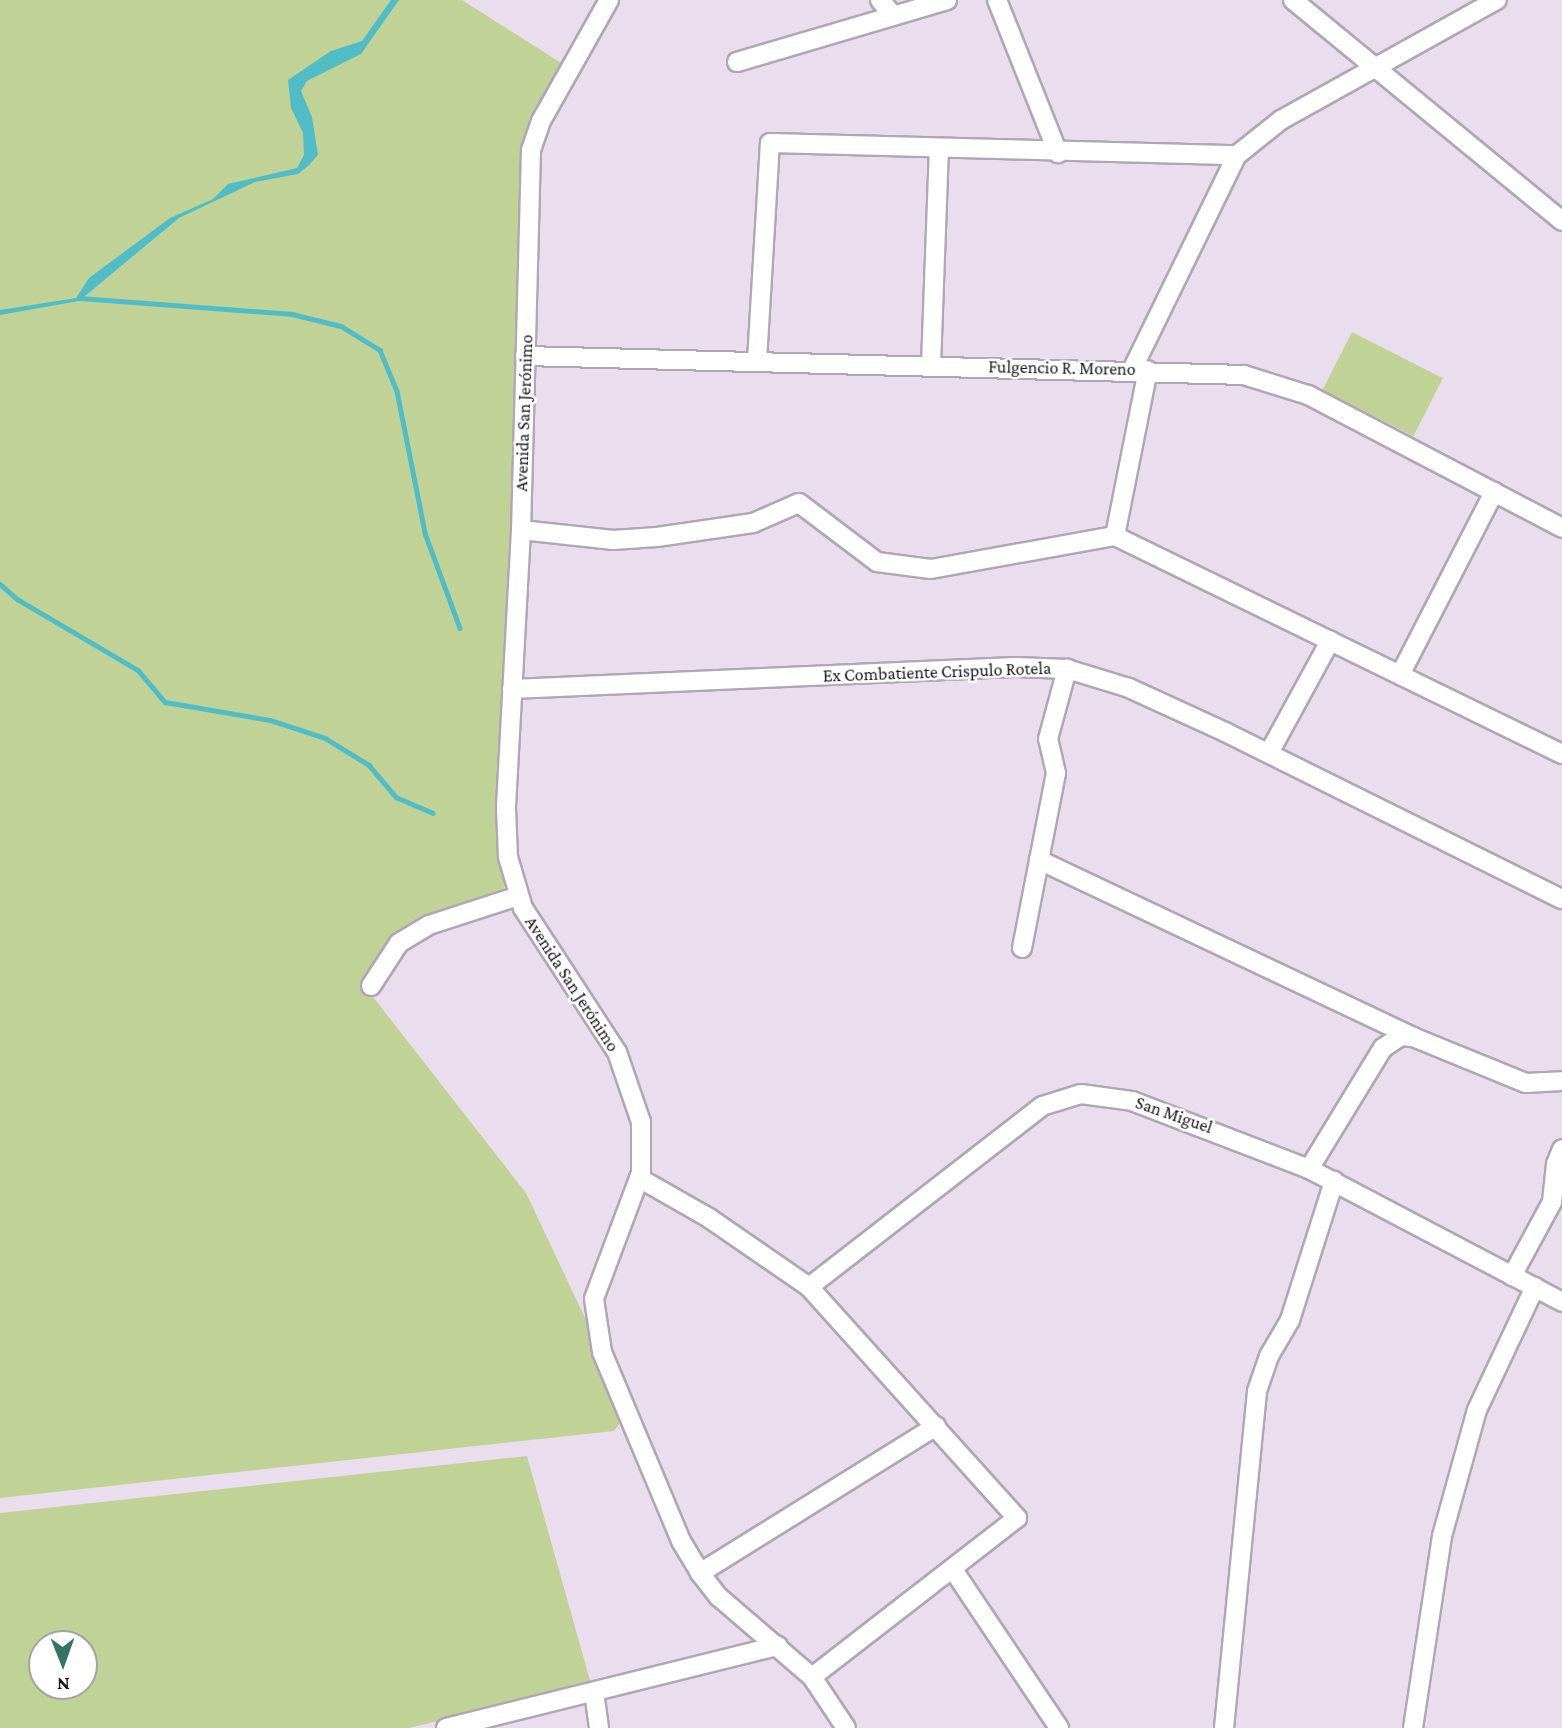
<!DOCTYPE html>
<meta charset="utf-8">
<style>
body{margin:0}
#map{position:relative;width:1562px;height:1728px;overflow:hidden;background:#eadeee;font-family:"Crimson Pro",serif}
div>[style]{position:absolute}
.green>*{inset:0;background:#c0d296;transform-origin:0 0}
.water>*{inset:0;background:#50bdc6}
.stream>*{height:4.5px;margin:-2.25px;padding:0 2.25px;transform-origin:2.25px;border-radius:2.25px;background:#50bdc6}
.roads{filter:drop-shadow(2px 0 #b1a6b5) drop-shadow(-2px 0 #b1a6b5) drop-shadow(0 2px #b1a6b5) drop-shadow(0 -2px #b1a6b5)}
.minor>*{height:18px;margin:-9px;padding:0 9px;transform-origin:9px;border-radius:9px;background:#fff}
span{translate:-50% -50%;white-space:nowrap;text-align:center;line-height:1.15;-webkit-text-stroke:5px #fff;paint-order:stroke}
.street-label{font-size:18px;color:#1a161c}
.north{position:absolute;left:28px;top:1630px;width:70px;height:70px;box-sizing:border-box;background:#fff;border:2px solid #a3a2a4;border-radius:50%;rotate:179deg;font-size:19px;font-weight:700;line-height:28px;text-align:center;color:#1a161c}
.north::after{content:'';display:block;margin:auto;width:24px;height:32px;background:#347462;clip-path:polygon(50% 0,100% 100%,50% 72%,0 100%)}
</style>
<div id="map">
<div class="green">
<div style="clip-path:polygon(0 0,462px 0,566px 66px,534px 120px,497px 806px,498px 852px,506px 883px,501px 894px,425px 921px,363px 984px,526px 1193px,587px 1322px,622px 1420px,614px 1431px,0 1498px)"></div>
<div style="left:1352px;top:332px;width:102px;height:65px;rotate:27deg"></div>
<div style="clip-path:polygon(evenodd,527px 1456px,591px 1684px,409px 1728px,0 1728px,0 1513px,527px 1456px,42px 1644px,84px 1644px,84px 1686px,42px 1686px,42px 1644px)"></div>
</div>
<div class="water">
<div style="clip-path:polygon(391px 0,399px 0,361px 54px,307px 81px,301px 91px,312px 117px,318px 155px,307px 167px,298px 174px,255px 182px,179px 218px,79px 301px,0 315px,0 310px,76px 298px,89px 278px,170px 218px,213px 199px,228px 184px,297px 168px,304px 155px,303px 133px,291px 108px,288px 80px,331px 51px,362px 41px)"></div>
</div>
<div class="stream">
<div style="left:80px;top:298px;width:213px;rotate:4.3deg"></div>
<div style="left:292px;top:314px;width:50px;rotate:13.8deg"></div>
<div style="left:341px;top:326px;width:46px;rotate:31.6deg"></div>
<div style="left:380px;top:350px;width:44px;rotate:67.5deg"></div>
<div style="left:397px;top:391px;width:145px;rotate:78.8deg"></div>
<div style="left:425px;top:533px;width:101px;rotate:69.8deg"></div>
<div style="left:0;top:584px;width:23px;rotate:41deg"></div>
<div style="left:17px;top:599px;width:140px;rotate:30.4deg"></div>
<div style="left:138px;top:670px;width:42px;rotate:49.8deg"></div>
<div style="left:165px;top:702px;width:107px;rotate:9.7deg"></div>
<div style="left:270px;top:720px;width:58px;rotate:18.1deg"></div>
<div style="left:325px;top:738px;width:52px;rotate:31.5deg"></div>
<div style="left:369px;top:765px;width:42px;rotate:49.8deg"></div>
<div style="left:396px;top:797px;width:40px;rotate:23.4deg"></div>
</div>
<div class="roads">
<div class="minor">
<div style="left:609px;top:0;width:139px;rotate:119.3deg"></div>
<div style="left:541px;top:121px;width:31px;rotate:109deg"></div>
<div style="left:531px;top:150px;width:380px;rotate:91.5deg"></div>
<div style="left:521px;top:530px;width:278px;rotate:93.1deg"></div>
<div style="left:506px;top:808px;width:49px;rotate:87.7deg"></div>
<div style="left:508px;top:857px;width:53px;rotate:73.6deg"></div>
<div style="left:523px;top:908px;width:172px;rotate:56.9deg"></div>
<div style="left:617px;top:1052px;width:74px;rotate:71.1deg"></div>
<div style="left:641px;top:1122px;width:51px;rotate:90deg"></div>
<div style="left:641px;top:1173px;width:134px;rotate:110.5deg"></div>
<div style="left:594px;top:1299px;width:54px;rotate:81.4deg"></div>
<div style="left:602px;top:1352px;width:205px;rotate:67.3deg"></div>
<div style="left:681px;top:1541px;width:37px;rotate:59deg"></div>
<div style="left:700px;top:1573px;width:31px;rotate:52deg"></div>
<div style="left:719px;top:1597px;width:123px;rotate:40.7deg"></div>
<div style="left:812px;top:1677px;width:61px;rotate:56.3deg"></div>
<div style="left:880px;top:0;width:20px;rotate:49deg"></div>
<div style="left:997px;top:0;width:165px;rotate:68.3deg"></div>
<div style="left:1293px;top:0;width:348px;rotate:39.4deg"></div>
<div style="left:737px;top:62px;width:219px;rotate:-16.4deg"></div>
<div style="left:525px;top:356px;width:719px;rotate:1.51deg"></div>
<div style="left:1244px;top:375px;width:67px;rotate:17.4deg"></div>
<div style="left:1308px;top:395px;width:287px;rotate:27.6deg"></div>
<div style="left:757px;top:361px;width:218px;rotate:-86.6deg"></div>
<div style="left:770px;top:143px;width:467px;rotate:1.5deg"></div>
<div style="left:931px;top:365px;width:216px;rotate:-87.9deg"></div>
<div style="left:1132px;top:370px;width:239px;rotate:-64deg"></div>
<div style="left:1237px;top:155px;width:56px;rotate:-38.5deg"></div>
<div style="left:1281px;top:120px;width:247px;rotate:-29.1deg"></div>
<div style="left:521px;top:530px;width:93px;rotate:6.2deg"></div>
<div style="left:613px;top:540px;width:44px;rotate:-3.9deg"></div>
<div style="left:657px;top:537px;width:97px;rotate:-8.3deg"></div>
<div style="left:753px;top:523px;width:50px;rotate:-23.5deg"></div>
<div style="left:799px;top:503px;width:98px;rotate:37.1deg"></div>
<div style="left:877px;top:562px;width:54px;rotate:7.4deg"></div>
<div style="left:931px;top:569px;width:187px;rotate:-10.2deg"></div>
<div style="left:1115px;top:536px;width:497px;rotate:26deg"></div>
<div style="left:1115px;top:536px;width:169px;rotate:-78.8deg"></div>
<div style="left:1400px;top:675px;width:206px;rotate:-62.8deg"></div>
<div style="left:512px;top:689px;width:504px;rotate:-2.5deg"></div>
<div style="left:1016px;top:667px;width:51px;rotate:2.2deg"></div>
<div style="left:1067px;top:669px;width:65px;rotate:17deg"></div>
<div style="left:1129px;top:688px;width:106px;rotate:24.6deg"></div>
<div style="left:1225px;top:732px;width:376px;rotate:26.4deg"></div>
<div style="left:1269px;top:753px;width:128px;rotate:-61.4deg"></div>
<div style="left:1039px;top:860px;width:414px;rotate:25.3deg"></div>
<div style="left:1413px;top:1037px;width:122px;rotate:22.2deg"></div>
<div style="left:1526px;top:1083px;width:36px;rotate:-3deg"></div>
<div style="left:1022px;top:948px;width:178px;rotate:-79deg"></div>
<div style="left:1056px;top:773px;width:35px;rotate:-103deg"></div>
<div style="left:1048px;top:739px;width:73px;rotate:-74.8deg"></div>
<div style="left:371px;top:986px;width:51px;rotate:-56.9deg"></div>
<div style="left:399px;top:943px;width:35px;rotate:-31deg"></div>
<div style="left:429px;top:925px;width:94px;rotate:-18deg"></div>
<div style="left:1309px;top:1169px;width:142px;rotate:-58.6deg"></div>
<div style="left:1383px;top:1048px;width:22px;rotate:-34deg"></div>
<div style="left:1401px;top:1036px;width:12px;rotate:5deg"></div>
<div style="left:639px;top:1178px;width:81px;rotate:29.7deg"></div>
<div style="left:709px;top:1218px;width:121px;rotate:34.6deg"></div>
<div style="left:809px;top:1287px;width:311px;rotate:48deg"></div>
<div style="left:1017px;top:1518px;width:259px;rotate:142.2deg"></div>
<div style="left:1512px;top:1276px;width:84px;rotate:-61.6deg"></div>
<div style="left:1552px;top:1202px;width:38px;rotate:-84deg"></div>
<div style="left:1556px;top:1164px;width:16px;rotate:-68deg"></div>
<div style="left:809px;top:1287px;width:295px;rotate:-37.8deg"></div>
<div style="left:1042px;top:1106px;width:41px;rotate:-17.1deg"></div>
<div style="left:1081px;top:1094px;width:51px;rotate:7.8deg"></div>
<div style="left:1132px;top:1101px;width:190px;rotate:21deg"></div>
<div style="left:1309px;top:1169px;width:286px;rotate:27.7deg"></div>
<div style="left:954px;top:1571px;width:189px;rotate:56.2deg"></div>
<div style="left:700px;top:1573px;width:278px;rotate:-31.9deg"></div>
<div style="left:594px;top:1692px;width:36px;rotate:82deg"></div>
<div style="left:446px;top:1728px;width:342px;rotate:-13.9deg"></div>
<div style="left:1224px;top:1728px;width:339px;rotate:-84.4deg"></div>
<div style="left:1257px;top:1391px;width:37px;rotate:-71deg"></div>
<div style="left:1269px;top:1356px;width:42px;rotate:-59.7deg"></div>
<div style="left:1290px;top:1320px;width:146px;rotate:-72.4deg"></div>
<div style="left:1413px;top:1728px;width:194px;rotate:-81.4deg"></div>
<div style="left:1442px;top:1536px;width:131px;rotate:-74.5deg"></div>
<div style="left:1477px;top:1410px;width:136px;rotate:-64.8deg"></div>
</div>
</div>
<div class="street-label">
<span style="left:1062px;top:368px;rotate:1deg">Fulgencio R. Moreno</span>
<span style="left:524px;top:413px;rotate:-88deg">Avenida San Jerónimo</span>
<span style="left:937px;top:672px;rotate:-2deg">Ex Combatiente Crispulo Rotela</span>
<span style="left:572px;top:984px;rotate:57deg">Avenida San Jerónimo</span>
<span style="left:1174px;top:1115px;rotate:19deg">San Miguel</span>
</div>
<div class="north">N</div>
</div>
